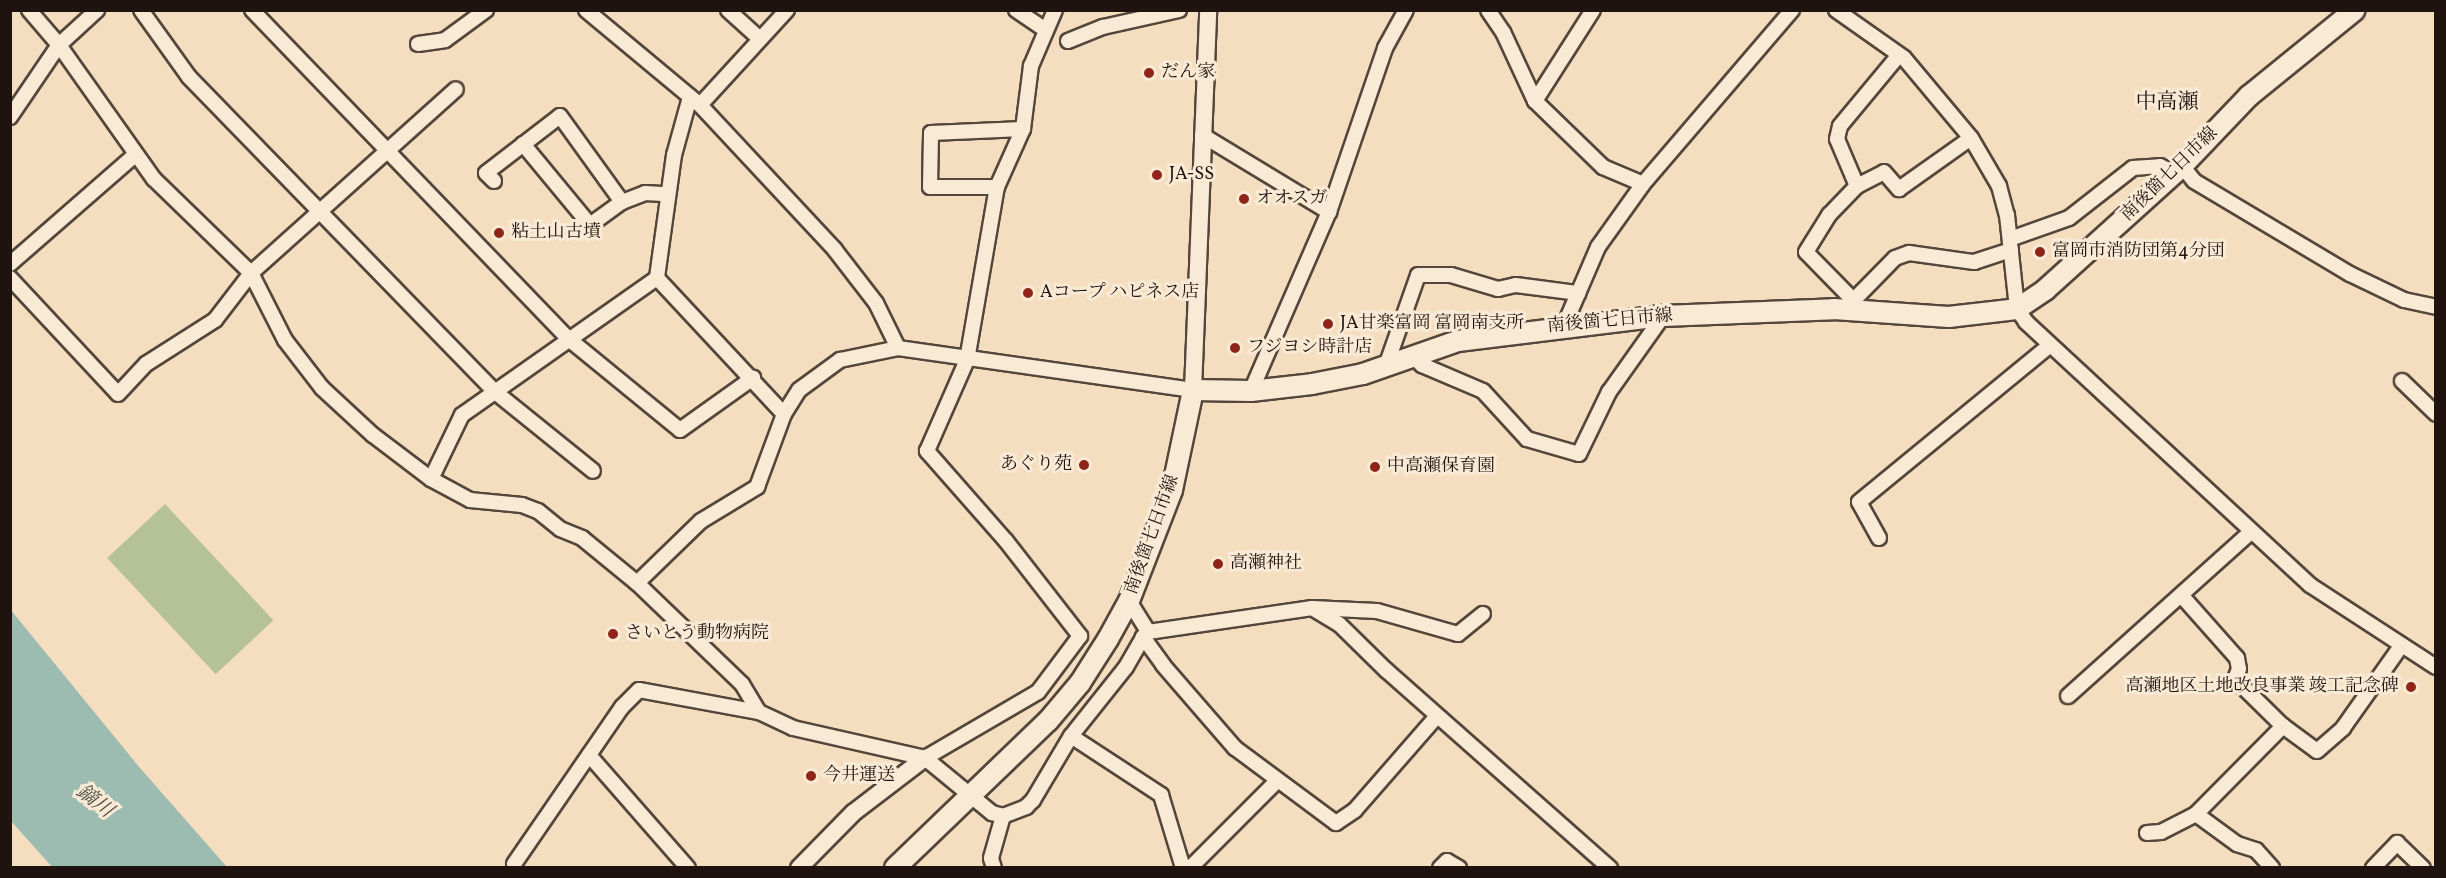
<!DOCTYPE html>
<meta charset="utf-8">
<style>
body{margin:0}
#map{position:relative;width:2446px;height:878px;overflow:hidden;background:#f5debf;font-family:Vollkorn,"Noto Serif JP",serif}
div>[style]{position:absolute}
.green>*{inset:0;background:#b5c297;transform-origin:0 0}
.water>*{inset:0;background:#9cbcb2}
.roads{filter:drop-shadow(2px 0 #54463b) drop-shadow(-2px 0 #54463b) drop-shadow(0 2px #54463b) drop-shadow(0 -2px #54463b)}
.minor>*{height:14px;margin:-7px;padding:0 7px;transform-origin:7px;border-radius:7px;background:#f8ead5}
.tertiary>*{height:16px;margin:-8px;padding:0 8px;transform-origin:8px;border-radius:8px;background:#f8ead5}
.secondary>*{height:20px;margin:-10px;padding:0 10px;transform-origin:10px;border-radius:10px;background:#f8ead5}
.dots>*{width:16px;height:16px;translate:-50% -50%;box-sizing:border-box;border:3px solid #f8ead5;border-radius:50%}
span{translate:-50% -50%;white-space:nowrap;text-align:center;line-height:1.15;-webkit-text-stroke:6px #f8ead5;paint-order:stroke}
.poi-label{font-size:18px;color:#1f130f}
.left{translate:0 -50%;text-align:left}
.right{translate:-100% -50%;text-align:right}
.street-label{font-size:18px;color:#1f130f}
.water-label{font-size:20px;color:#4b4e48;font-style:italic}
.quarter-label{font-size:21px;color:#1f130f}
.frame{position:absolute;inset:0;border:12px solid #1f130f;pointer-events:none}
</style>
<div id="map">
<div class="green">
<div style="left:165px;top:504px;width:159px;height:79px;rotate:47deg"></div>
</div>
<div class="water">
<div style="clip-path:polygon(10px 609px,140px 768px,227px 867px,52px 867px,11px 821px)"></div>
</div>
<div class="roads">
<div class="minor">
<div style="left:29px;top:10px;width:46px;rotate:49.4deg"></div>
<div style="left:59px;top:45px;width:164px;rotate:54.7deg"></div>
<div style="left:154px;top:179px;width:135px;rotate:44.1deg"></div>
<div style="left:251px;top:273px;width:75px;rotate:63.1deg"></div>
<div style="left:285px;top:340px;width:61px;rotate:52.4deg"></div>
<div style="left:322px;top:388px;width:69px;rotate:42.7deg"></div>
<div style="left:373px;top:435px;width:73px;rotate:37.2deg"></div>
<div style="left:431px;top:479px;width:44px;rotate:28.3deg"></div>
<div style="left:470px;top:500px;width:52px;rotate:5.5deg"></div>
<div style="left:522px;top:505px;width:17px;rotate:21deg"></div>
<div style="left:538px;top:511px;width:28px;rotate:39deg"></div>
<div style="left:560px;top:529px;width:24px;rotate:22deg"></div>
<div style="left:582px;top:538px;width:71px;rotate:39.3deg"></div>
<div style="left:637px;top:583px;width:146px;rotate:43.9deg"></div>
<div style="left:742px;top:684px;width:33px;rotate:59deg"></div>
<div style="left:759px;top:712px;width:38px;rotate:25deg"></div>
<div style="left:793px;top:728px;width:135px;rotate:12.8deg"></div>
<div style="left:925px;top:758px;width:87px;rotate:39.4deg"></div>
<div style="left:992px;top:813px;width:11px;rotate:15deg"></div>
<div style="left:1003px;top:816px;width:25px;rotate:-21deg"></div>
<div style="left:1026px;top:807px;width:10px;rotate:-45deg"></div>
<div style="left:1033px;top:800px;width:74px;rotate:-59.3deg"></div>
<div style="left:1071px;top:736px;width:88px;rotate:-51.4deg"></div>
<div style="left:1126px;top:667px;width:34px;rotate:-60deg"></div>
<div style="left:141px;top:10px;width:82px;rotate:54.4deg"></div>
<div style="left:189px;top:77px;width:438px;rotate:45.8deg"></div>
<div style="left:494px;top:391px;width:127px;rotate:38.9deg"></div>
<div style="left:252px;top:10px;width:458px;rotate:46.1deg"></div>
<div style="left:570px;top:340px;width:142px;rotate:39.3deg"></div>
<div style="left:680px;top:430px;width:90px;rotate:-35.5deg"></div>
<div style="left:586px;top:10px;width:148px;rotate:39.8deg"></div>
<div style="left:700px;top:105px;width:198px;rotate:47deg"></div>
<div style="left:835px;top:250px;width:67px;rotate:52.3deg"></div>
<div style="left:876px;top:303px;width:50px;rotate:63.9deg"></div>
<div style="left:728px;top:10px;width:43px;rotate:42.2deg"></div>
<div style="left:1016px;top:10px;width:36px;rotate:34deg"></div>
<div style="left:1488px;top:10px;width:27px;rotate:56deg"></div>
<div style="left:1503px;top:32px;width:76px;rotate:65.1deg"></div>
<div style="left:1535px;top:101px;width:95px;rotate:44.1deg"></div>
<div style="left:1603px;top:167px;width:43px;rotate:23deg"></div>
<div style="left:1836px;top:10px;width:83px;rotate:35.2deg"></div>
<div style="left:1904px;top:58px;width:104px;rotate:50.1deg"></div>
<div style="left:1971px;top:138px;width:56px;rotate:59.7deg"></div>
<div style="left:1999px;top:186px;width:30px;rotate:75deg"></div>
<div style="left:2007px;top:215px;width:95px;rotate:83.9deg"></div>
<div style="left:2017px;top:309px;width:16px;rotate:55deg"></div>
<div style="left:2026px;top:322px;width:387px;rotate:42.8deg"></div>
<div style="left:2310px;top:585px;width:150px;rotate:33.1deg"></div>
<div style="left:1068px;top:41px;width:38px;rotate:-22deg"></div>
<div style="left:1103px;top:27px;width:78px;rotate:-12.6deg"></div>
<div style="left:418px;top:44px;width:27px;rotate:-8deg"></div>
<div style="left:445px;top:40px;width:51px;rotate:-36.2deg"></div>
<div style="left:690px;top:97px;width:60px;rotate:105.4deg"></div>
<div style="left:674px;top:155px;width:124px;rotate:97.9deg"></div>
<div style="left:657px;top:278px;width:186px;rotate:47deg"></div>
<div style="left:1535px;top:101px;width:108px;rotate:-57.5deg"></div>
<div style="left:700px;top:105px;width:129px;rotate:-47.5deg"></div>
<div style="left:10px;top:117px;width:87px;rotate:-55.8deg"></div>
<div style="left:59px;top:45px;width:52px;rotate:-42.6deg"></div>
<div style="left:1202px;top:135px;width:149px;rotate:31.2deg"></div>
<div style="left:523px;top:144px;width:105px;rotate:50.4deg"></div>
<div style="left:590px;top:225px;width:39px;rotate:-36deg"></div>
<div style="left:2182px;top:166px;width:19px;rotate:51deg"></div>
<div style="left:2194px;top:181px;width:182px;rotate:30.8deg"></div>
<div style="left:2350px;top:274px;width:60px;rotate:25.7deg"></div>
<div style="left:2404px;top:300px;width:33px;rotate:12deg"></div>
<div style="left:494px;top:181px;width:11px;rotate:-135deg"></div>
<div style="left:486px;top:173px;width:93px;rotate:-37.6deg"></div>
<div style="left:560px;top:116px;width:106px;rotate:54.2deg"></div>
<div style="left:622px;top:202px;width:25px;rotate:-21deg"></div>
<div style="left:645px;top:193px;width:22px;rotate:3deg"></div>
<div style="left:1857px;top:186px;width:51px;rotate:-113.1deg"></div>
<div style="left:1837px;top:139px;width:13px;rotate:-77deg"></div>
<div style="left:1840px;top:126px;width:92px;rotate:-50.3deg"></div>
<div style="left:997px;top:187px;width:67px;rotate:180deg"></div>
<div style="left:930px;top:187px;width:54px;rotate:-88.9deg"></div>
<div style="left:931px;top:133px;width:92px;rotate:-2.5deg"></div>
<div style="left:2010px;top:239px;width:63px;rotate:-19.6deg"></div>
<div style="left:2069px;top:218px;width:81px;rotate:-38deg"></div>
<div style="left:2133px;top:168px;width:27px;rotate:-4deg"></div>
<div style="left:2160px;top:166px;width:16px;rotate:27deg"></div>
<div style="left:10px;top:264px;width:166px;rotate:-41.1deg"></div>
<div style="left:10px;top:278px;width:158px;rotate:47deg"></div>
<div style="left:118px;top:394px;width:41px;rotate:-47deg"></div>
<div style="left:146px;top:364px;width:82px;rotate:-32.5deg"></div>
<div style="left:215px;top:320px;width:59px;rotate:-52.5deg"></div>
<div style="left:251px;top:273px;width:275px;rotate:-41.9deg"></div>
<div style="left:1853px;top:300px;width:67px;rotate:-134.4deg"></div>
<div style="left:1806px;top:252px;width:44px;rotate:-58.1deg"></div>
<div style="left:1829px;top:215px;width:40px;rotate:-46deg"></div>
<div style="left:1857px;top:186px;width:30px;rotate:-27deg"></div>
<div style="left:1884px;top:172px;width:23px;rotate:49deg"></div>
<div style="left:1899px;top:189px;width:88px;rotate:-35.3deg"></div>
<div style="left:1848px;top:306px;width:67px;rotate:-45.6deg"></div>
<div style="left:1895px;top:258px;width:15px;rotate:-20deg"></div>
<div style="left:1909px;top:253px;width:66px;rotate:7.9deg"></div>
<div style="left:1974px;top:262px;width:39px;rotate:-18deg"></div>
<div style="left:1564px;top:326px;width:86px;rotate:-66.7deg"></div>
<div style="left:1598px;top:247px;width:77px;rotate:-54.5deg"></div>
<div style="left:1643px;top:184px;width:229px;rotate:-49.4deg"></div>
<div style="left:1413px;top:356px;width:13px;rotate:45deg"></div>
<div style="left:1422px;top:365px;width:66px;rotate:23.1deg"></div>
<div style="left:1483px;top:391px;width:65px;rotate:47.5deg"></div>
<div style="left:1527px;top:439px;width:54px;rotate:16.1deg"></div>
<div style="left:1579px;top:454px;width:69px;rotate:-64.2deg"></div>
<div style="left:1609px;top:392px;width:93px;rotate:-54.6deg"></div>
<div style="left:1386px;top:366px;width:96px;rotate:-70.6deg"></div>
<div style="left:1418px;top:275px;width:33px"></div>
<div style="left:1451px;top:275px;width:49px;rotate:16.6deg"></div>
<div style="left:1498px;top:289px;width:18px;rotate:-13deg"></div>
<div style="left:1516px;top:285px;width:63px;rotate:7.4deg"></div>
<div style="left:2402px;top:381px;width:47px;rotate:44.1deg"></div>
<div style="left:1251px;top:391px;width:195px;rotate:-66.5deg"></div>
<div style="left:1329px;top:212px;width:173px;rotate:-71.1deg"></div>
<div style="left:1385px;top:48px;width:43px;rotate:-61.1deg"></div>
<div style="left:431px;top:479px;width:71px;rotate:-64.2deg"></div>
<div style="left:462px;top:415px;width:238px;rotate:-35.1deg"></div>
<div style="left:1879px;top:538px;width:41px;rotate:-119.1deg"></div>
<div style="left:1859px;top:502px;width:247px;rotate:-39.4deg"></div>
<div style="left:637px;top:583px;width:89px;rotate:-44.1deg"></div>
<div style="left:701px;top:521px;width:66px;rotate:-31.3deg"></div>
<div style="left:757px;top:487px;width:78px;rotate:-69.7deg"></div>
<div style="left:784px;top:414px;width:28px;rotate:-58deg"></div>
<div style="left:799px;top:390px;width:51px;rotate:-36.2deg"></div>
<div style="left:840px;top:360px;width:59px;rotate:-11.7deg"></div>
<div style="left:898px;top:348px;width:298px;rotate:8.1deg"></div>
<div style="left:2181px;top:595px;width:84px;rotate:48.4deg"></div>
<div style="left:2237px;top:658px;width:11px;rotate:80deg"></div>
<div style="left:2239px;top:669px;width:11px;rotate:112deg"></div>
<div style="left:2235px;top:679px;width:67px;rotate:44.4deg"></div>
<div style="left:2283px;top:726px;width:42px;rotate:36.3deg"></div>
<div style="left:2317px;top:751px;width:35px;rotate:-41deg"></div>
<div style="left:2343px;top:728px;width:100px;rotate:-54.7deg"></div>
<div style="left:1129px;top:601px;width:36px;rotate:58deg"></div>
<div style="left:1148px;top:632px;width:166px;rotate:-8.3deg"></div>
<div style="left:1312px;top:608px;width:65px;rotate:2.6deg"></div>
<div style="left:1377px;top:611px;width:84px;rotate:15.9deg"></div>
<div style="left:1458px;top:634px;width:32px;rotate:-39deg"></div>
<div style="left:1312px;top:608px;width:31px;rotate:31deg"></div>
<div style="left:1339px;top:624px;width:67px;rotate:44.4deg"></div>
<div style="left:1387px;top:671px;width:298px;rotate:41.5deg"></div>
<div style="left:1147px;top:633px;width:6px;rotate:135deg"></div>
<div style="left:1143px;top:637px;width:34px;rotate:54deg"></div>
<div style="left:1163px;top:665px;width:110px;rotate:49.1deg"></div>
<div style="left:1235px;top:748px;width:126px;rotate:36.6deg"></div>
<div style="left:1336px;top:823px;width:23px;rotate:-34deg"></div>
<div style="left:1355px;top:810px;width:125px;rotate:-48.9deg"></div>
<div style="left:2068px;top:696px;width:246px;rotate:-41.9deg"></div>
<div style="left:1071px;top:736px;width:108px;rotate:33.2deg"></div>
<div style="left:1161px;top:795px;width:76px;rotate:73.2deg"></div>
<div style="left:589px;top:755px;width:150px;rotate:48.8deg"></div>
<div style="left:925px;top:758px;width:131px;rotate:-30.3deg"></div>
<div style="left:1038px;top:692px;width:70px;rotate:-53.1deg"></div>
<div style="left:1080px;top:636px;width:120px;rotate:-127.9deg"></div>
<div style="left:1006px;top:541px;width:120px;rotate:-131.3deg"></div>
<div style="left:927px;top:451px;width:99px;rotate:-66.3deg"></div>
<div style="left:967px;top:360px;width:176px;rotate:-80.2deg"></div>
<div style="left:997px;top:187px;width:64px;rotate:-65.9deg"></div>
<div style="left:1023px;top:129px;width:64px;rotate:-82.8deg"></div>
<div style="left:1031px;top:66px;width:61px;rotate:-66.8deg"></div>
<div style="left:2196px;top:814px;width:51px;rotate:36.2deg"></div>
<div style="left:2237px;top:844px;width:20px;rotate:18deg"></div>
<div style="left:2256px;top:850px;width:24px;rotate:48deg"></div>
<div style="left:2147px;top:833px;width:14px;rotate:-4deg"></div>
<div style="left:2161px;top:832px;width:39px;rotate:-27deg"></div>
<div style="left:2196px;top:814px;width:124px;rotate:-45.3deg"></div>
<div style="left:514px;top:864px;width:191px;rotate:-55.5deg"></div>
<div style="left:622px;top:707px;width:24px;rotate:-45deg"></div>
<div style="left:639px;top:690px;width:122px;rotate:10.4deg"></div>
<div style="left:994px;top:868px;width:10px;rotate:-107deg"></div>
<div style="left:991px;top:858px;width:44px;rotate:-74.1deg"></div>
<div style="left:1190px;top:868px;width:124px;rotate:-45deg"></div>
<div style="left:1440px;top:868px;width:10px;rotate:-45deg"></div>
<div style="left:1447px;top:861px;width:14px;rotate:30deg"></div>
<div style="left:2373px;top:868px;width:35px;rotate:-46deg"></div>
<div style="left:2397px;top:843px;width:36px;rotate:44deg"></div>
</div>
<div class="tertiary">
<div style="left:1193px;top:390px;width:380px;rotate:-87.7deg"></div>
<div style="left:799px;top:868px;width:77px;rotate:-45.5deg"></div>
<div style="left:853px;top:813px;width:91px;rotate:-37.4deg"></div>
</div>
<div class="secondary">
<div style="left:895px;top:868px;width:212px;rotate:-43.9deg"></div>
<div style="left:1048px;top:721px;width:50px;rotate:-49.9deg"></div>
<div style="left:1080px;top:683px;width:52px;rotate:-57.5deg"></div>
<div style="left:1108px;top:639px;width:43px;rotate:-61.1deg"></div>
<div style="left:1129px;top:601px;width:119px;rotate:-68.8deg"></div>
<div style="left:1172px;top:490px;width:102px;rotate:-78.1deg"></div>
<div style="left:1193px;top:390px;width:58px;rotate:1deg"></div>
<div style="left:1251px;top:391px;width:61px;rotate:-6.5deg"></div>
<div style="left:1312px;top:384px;width:52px;rotate:-11.1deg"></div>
<div style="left:1363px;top:374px;width:101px;rotate:-19.2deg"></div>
<div style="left:1458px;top:341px;width:207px;rotate:-7deg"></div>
<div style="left:1663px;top:316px;width:171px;rotate:-2.3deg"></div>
<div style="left:1834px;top:309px;width:115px;rotate:4deg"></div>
<div style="left:1949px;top:317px;width:68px;rotate:-6.7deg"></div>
<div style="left:2017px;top:309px;width:34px;rotate:-34deg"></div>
<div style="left:2045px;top:290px;width:185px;rotate:-42.1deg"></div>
<div style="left:2182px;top:166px;width:97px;rotate:-46.3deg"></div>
<div style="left:2249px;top:96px;width:136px;rotate:-39.1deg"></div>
</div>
</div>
<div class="dots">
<div style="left:1149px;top:73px;background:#8f2418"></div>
<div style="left:1157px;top:175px;background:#8f2418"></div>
<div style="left:1244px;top:199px;background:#8f2418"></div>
<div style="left:499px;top:233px;background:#8f2418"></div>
<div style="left:2040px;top:252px;background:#8f2418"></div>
<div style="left:1028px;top:293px;background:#8f2418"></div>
<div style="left:1328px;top:324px;background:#8f2418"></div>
<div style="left:1235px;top:348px;background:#8f2418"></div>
<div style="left:1084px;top:465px;background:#8f2418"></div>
<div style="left:1375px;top:467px;background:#8f2418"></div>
<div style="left:1218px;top:564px;background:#8f2418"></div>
<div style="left:613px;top:634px;background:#8f2418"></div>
<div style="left:2411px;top:687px;background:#8f2418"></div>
<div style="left:811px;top:776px;background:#8f2418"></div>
</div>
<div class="poi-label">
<span class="left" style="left:1161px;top:73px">だん家</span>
<span class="left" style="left:1169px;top:175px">JA-SS</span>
<span class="left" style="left:1256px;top:199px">オオスガ</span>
<span class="left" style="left:511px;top:233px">粘土山古墳</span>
<span class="left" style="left:2052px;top:252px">富岡市消防団第4分団</span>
<span class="left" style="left:1040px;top:293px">Aコープ ハピネス店</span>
<span class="left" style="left:1340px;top:324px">JA甘楽富岡 富岡南支所</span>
<span class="left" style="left:1247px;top:348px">フジヨシ時計店</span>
<span class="right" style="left:1072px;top:465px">あぐり苑</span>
<span class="left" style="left:1387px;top:467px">中高瀬保育園</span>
<span class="left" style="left:1230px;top:564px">高瀬神社</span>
<span class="left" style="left:625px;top:634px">さいとう動物病院</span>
<span class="right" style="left:2399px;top:687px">高瀬地区土地改良事業 竣工記念碑</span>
<span class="left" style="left:823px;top:776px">今井運送</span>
</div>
<div class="street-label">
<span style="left:2170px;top:175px;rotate:-44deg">南後箇七日市線</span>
<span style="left:1610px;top:322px;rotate:-5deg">南後箇七日市線</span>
<span style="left:1153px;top:535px;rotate:-70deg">南後箇七日市線</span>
</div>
<div class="water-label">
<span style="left:94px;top:802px;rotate:38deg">鏑川</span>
</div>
<div class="quarter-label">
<span style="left:2167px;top:103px">中高瀬</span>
</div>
<div class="frame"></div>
</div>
